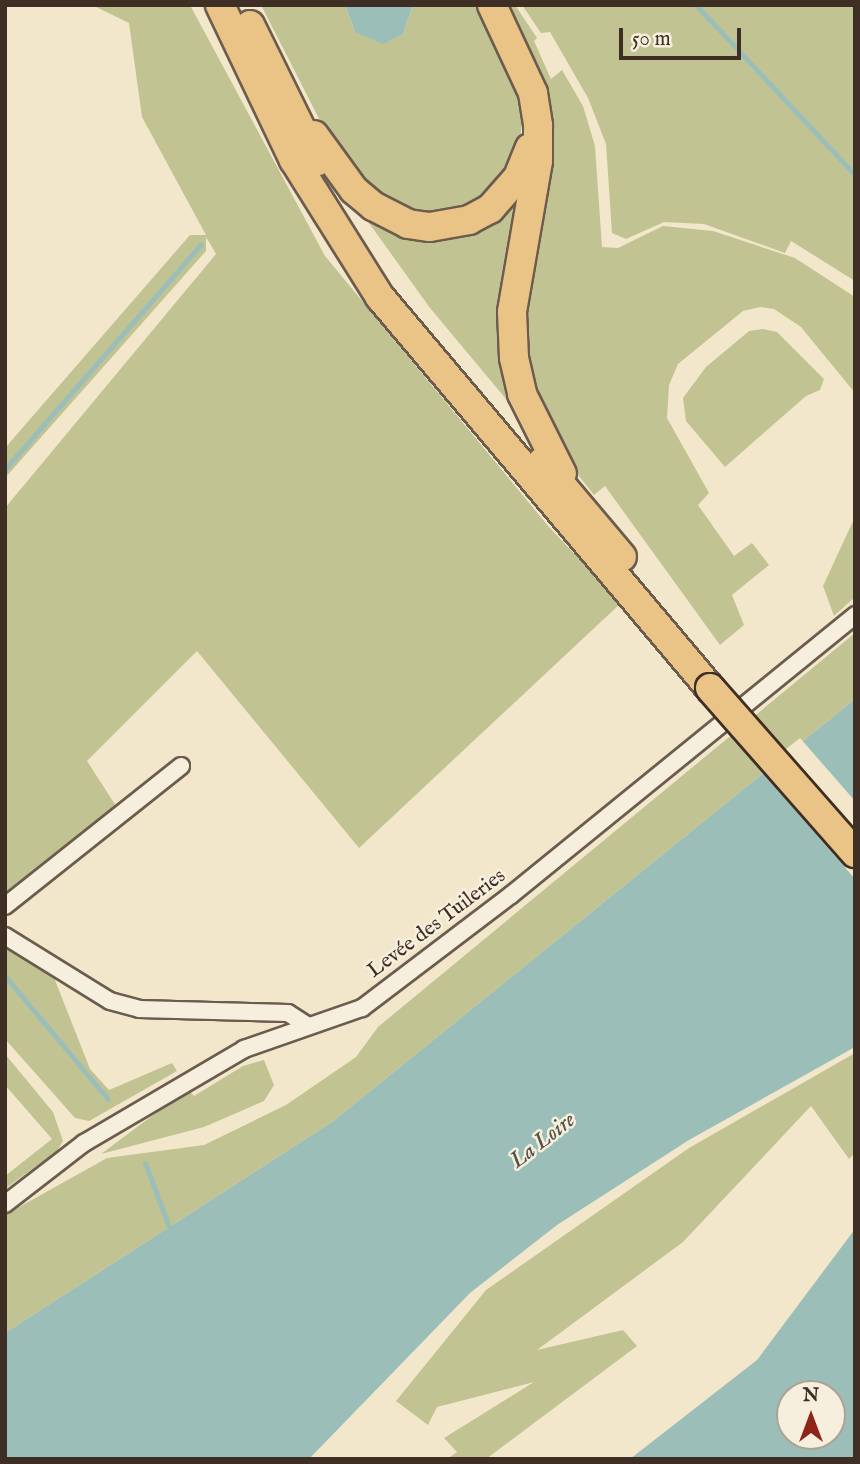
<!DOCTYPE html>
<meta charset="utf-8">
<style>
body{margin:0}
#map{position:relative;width:860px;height:1464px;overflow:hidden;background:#f2e7cb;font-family:"IM FELL English",serif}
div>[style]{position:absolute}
.green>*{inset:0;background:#c2c392}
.water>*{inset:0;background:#9bbfb8}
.pier>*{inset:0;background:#f2e7cb}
.stream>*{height:5px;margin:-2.5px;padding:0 2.5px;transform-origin:2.5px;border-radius:2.5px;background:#9bbfb8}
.roads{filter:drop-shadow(2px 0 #6c5c4e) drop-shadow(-2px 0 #6c5c4e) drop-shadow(0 2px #6c5c4e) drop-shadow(0 -2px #6c5c4e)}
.street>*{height:16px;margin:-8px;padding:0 8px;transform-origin:8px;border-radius:8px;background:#f7efdd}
.highway>*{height:28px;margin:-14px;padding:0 14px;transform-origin:14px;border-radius:14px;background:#e9c486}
.bridges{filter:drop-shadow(2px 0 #3f2e24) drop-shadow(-2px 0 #3f2e24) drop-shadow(0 2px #3f2e24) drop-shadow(0 -2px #3f2e24)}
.highway-bridge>*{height:28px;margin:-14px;padding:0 14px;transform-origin:14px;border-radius:14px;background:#e9c486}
span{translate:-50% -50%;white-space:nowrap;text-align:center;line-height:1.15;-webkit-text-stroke:5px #f7efdd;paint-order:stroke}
.street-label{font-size:21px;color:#3f2e24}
.water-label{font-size:23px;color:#565249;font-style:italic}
.frame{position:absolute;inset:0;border:7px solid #3f2e24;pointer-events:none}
.north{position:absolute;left:776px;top:1380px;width:70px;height:70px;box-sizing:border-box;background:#f7efdd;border:2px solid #ada293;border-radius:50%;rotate:0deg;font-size:19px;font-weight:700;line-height:28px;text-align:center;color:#3f2e24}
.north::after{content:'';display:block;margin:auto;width:24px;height:32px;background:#8f2418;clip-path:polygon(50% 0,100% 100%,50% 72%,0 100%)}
.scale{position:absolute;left:619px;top:28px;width:122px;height:32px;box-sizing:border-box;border:4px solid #3f2e24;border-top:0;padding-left:9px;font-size:21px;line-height:24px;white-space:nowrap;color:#3f2e24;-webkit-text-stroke:5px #f7efdd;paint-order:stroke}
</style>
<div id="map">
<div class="green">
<div style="clip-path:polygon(92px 5px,190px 5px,325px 256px,549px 527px,621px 603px,359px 848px,197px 651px,87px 761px,116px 806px,5px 896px,5px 508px,216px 254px,206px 237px,206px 251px,5px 478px,5px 448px,190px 235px,206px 235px,142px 117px,129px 23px)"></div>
<div style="clip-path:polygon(261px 5px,345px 5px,355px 32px,403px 34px,413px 5px,476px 5px,511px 72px,523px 110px,519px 153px,489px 198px,444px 218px,387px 209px,337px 154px)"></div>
<div style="clip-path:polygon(504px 5px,515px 5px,537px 38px,534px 41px,551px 79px,562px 70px,583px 106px,595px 146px,602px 247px,618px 248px,663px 226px,713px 231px,795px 258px,855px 297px,855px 393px,801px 327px,774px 309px,760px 307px,743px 311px,678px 364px,669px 385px,667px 418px,709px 493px,698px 505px,734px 556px,752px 543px,769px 565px,732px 595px,744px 625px,720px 645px,605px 486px,594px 495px,549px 438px,516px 330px,548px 152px)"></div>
<div style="clip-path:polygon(522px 5px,855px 5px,855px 281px,791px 241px,785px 253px,704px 224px,664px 222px,626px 239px,612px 233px,606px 144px,588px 98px,550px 32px,541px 33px)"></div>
<div style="clip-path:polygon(524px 186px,526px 423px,430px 308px,364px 216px,410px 235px)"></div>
<div style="clip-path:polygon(763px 329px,777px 332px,824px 379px,820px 390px,806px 396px,725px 467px,686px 421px,683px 398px,706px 367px,749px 331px)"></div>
<div style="clip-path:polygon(855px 517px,855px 597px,834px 616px,823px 586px)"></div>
<div style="clip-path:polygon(855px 633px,855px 699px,332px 1122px,5px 1333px,5px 1215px,107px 1158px,204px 1145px,286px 1105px,356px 1057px,378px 1027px)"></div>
<div style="clip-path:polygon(5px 945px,53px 975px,90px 1069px,109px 1090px,172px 1063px,177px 1071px,89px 1121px,75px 1118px,5px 1039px)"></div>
<div style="clip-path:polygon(855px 1053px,855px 1153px,849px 1159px,811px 1106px,683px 1242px,537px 1350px,623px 1330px,637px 1346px,486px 1459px,447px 1459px,457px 1452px,444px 1438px,534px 1382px,437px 1407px,428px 1425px,396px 1401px,486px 1290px,689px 1148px)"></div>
<div style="clip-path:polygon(5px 1054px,53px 1112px,63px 1141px,57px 1151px,6px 1188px,5px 1176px,52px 1139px,5px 1085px)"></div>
<div style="clip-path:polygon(264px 1060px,274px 1085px,264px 1101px,204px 1127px,101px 1154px,188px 1089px,194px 1096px,243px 1066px)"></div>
</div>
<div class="water">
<div style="clip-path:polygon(345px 5px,413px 5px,403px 34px,383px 44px,355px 32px)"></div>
<div style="clip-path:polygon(855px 699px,855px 1047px,689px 1140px,557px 1225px,470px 1293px,309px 1459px,5px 1459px,5px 1333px,332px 1122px)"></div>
<div style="clip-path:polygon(evenodd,855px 1229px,855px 1459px,630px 1459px,757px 1360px,855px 1229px,790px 1394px,832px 1394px,832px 1436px,790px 1436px,790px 1394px)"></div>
</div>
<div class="pier">
<div style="clip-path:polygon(800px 738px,855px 801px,855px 879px,760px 770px)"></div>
</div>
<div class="stream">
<div style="left:696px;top:5px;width:233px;rotate:46.9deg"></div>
<div style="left:5px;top:469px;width:298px;rotate:-48.9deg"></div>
<div style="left:5px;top:976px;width:160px;rotate:50.1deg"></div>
<div style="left:145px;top:1163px;width:74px;rotate:69.4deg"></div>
</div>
<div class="roads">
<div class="street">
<div style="left:5px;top:906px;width:225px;rotate:-38.5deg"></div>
<div style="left:5px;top:936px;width:123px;rotate:31.8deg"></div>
<div style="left:110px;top:1001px;width:30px;rotate:15deg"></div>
<div style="left:139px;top:1009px;width:149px;rotate:1.5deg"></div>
<div style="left:288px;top:1013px;width:24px;rotate:33deg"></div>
<div style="left:5px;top:1204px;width:100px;rotate:-37.7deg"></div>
<div style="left:84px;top:1143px;width:186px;rotate:-30.4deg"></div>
<div style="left:244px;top:1049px;width:125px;rotate:-19.2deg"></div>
<div style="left:362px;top:1008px;width:187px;rotate:-37.2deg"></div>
<div style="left:511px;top:895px;width:444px;rotate:-39.1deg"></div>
</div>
<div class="highway">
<div style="left:220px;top:5px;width:172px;rotate:64.5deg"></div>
<div style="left:294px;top:160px;width:162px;rotate:57.9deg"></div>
<div style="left:380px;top:297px;width:512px;rotate:49.84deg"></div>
<div style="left:492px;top:5px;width:97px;rotate:65deg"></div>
<div style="left:533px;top:93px;width:33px;rotate:81deg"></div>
<div style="left:538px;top:126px;width:35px;rotate:90deg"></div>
<div style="left:538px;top:161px;width:153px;rotate:99.8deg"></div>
<div style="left:512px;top:312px;width:46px;rotate:87.5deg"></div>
<div style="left:514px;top:358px;width:37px;rotate:77deg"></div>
<div style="left:522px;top:394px;width:89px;rotate:63.4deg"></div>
<div style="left:250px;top:25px;width:152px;rotate:63.8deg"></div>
<div style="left:314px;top:135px;width:68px;rotate:54deg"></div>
<div style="left:354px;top:190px;width:25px;rotate:40deg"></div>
<div style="left:373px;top:206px;width:39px;rotate:27deg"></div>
<div style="left:408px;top:224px;width:22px;rotate:8deg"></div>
<div style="left:430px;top:227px;width:40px;rotate:-10deg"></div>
<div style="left:469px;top:220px;width:24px;rotate:-28deg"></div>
<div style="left:490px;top:209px;width:43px;rotate:-48.8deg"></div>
<div style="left:518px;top:177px;width:31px;rotate:-68deg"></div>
<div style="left:542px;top:462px;width:124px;rotate:49.9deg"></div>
</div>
</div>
<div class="bridges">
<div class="highway-bridge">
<div style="left:710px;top:688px;width:220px;rotate:48.7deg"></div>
</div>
</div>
<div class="street-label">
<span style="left:437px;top:924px;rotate:-37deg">Levée des Tuileries</span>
</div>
<div class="water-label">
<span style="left:543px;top:1141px;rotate:-38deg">La Loire</span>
</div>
<div class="frame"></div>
<div class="north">N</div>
<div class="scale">50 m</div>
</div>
